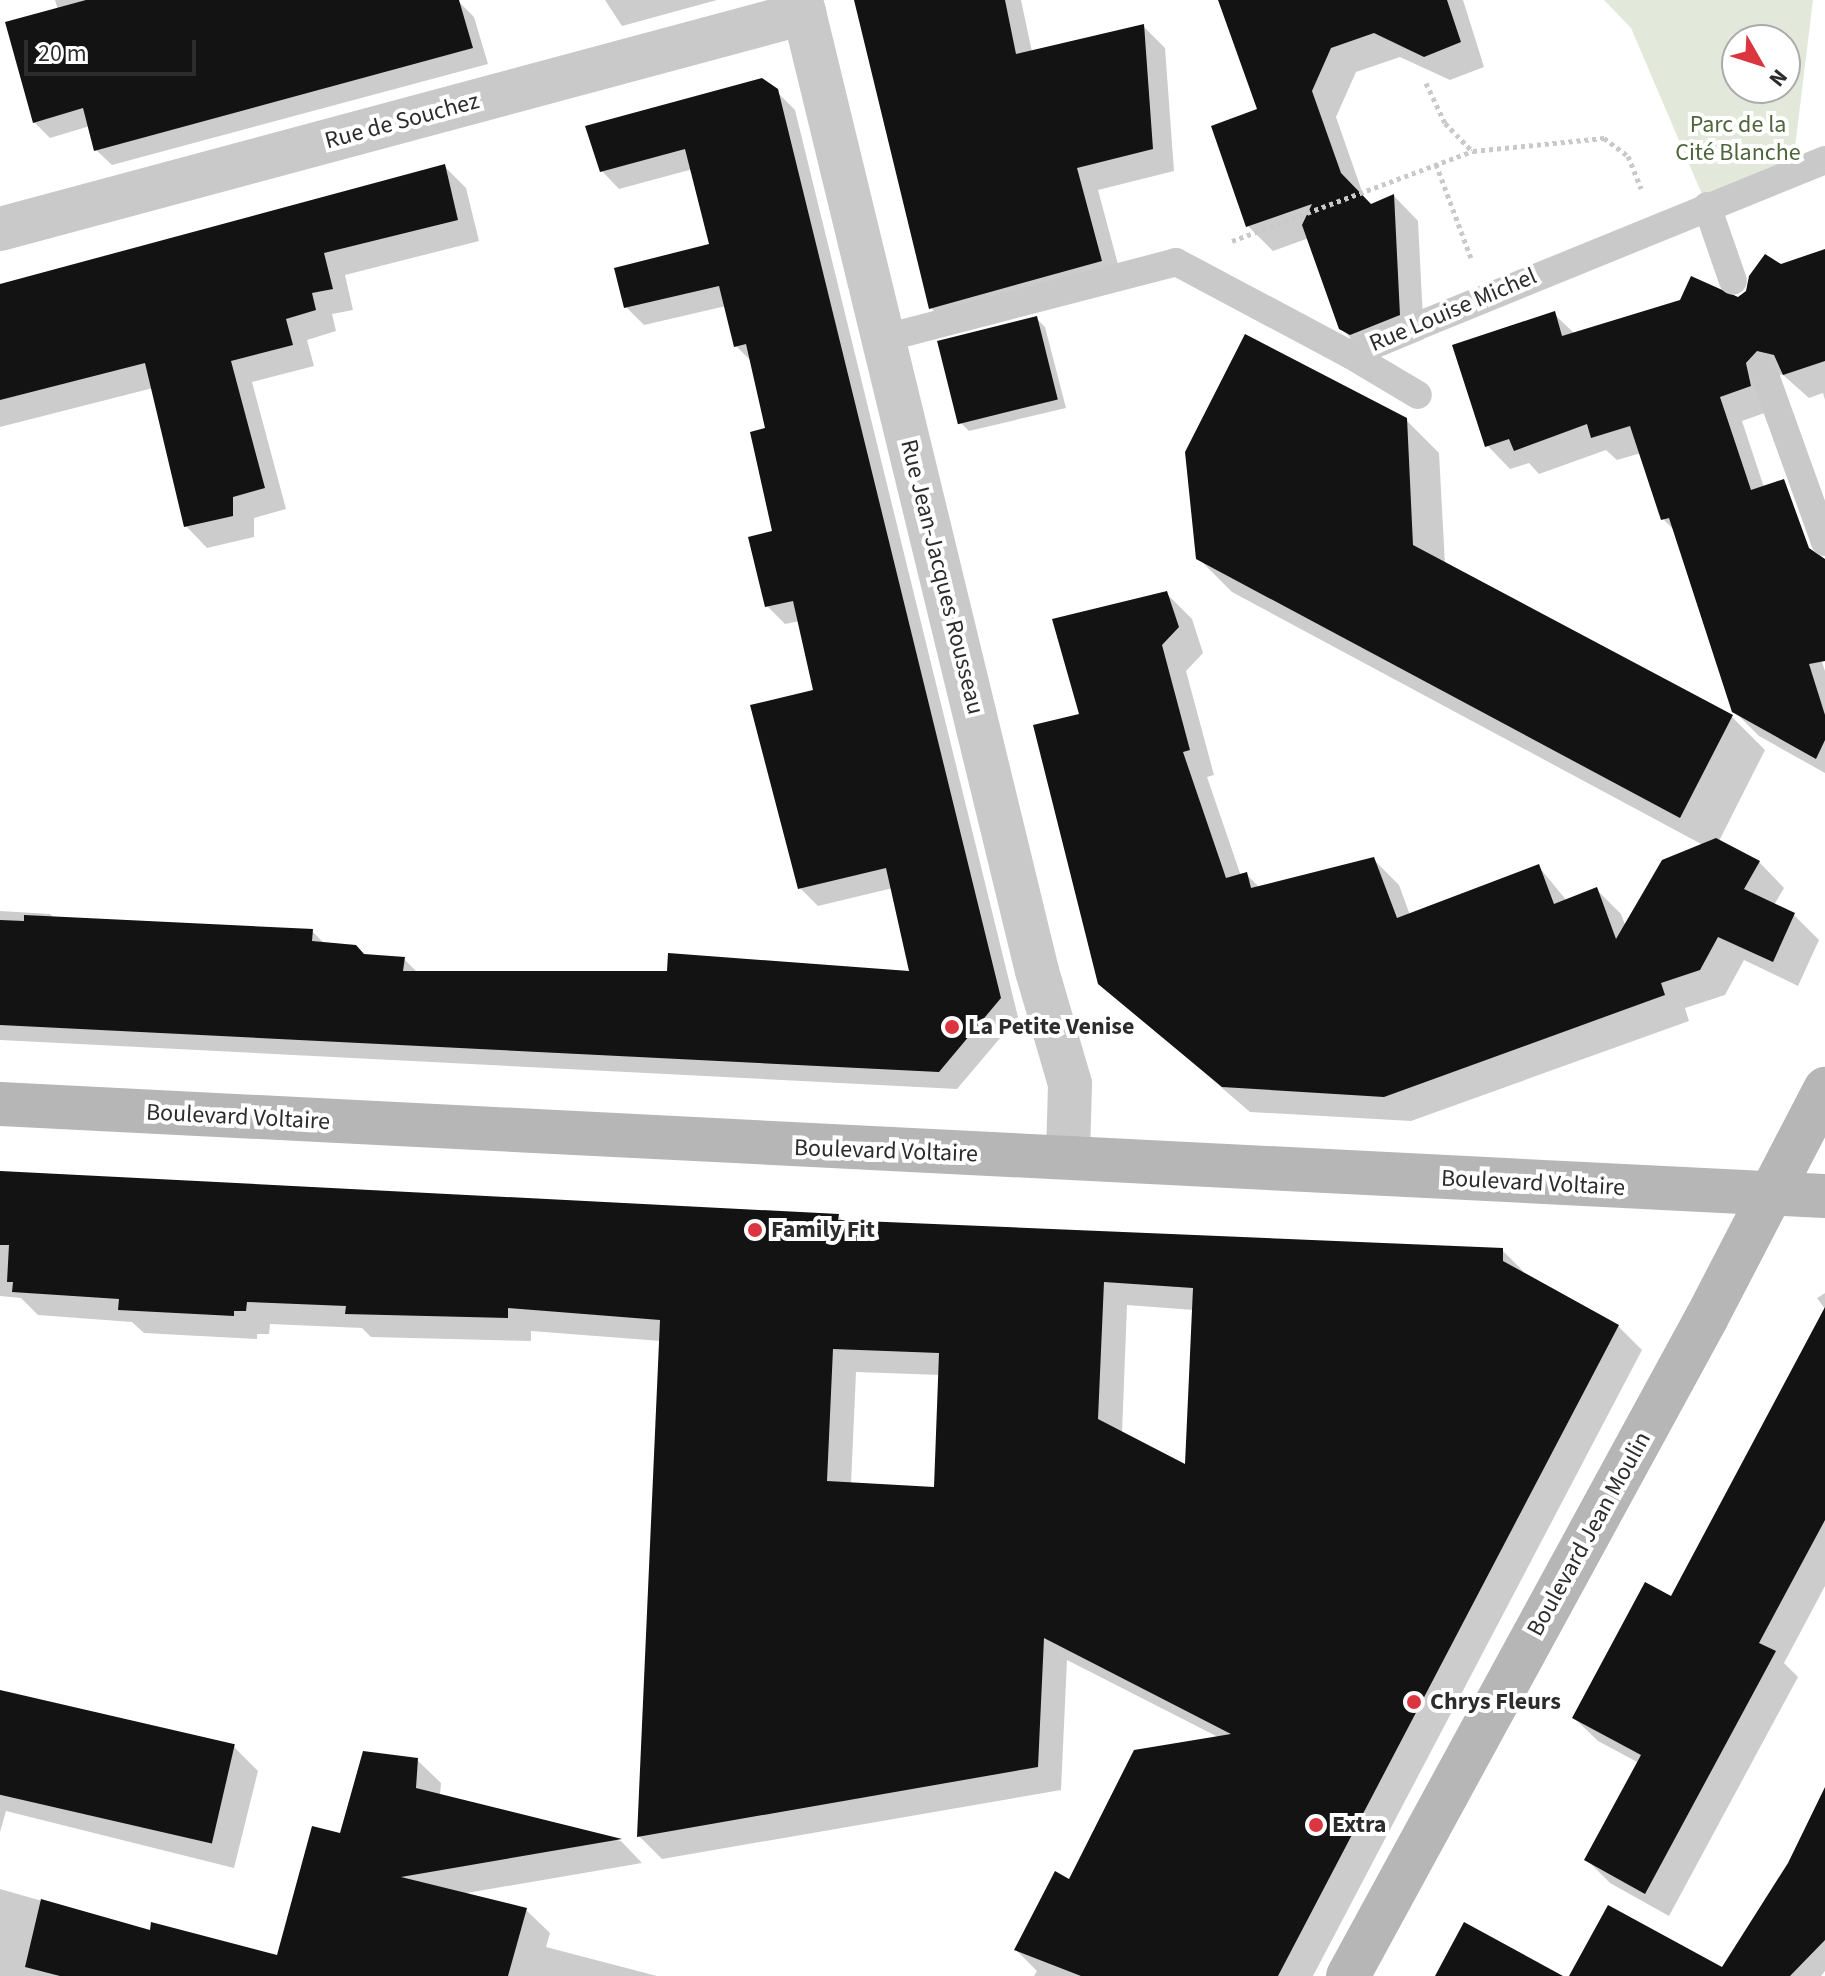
<!DOCTYPE html>
<meta charset="utf-8">
<style>
body{margin:0}
#map{position:relative;width:1825px;height:1976px;overflow:hidden;background:#fff;font-family:"Source Sans 3",sans-serif}
div>[style]{position:absolute}
.green>*{inset:0;background:#e2e9da}
.shadow>*{inset:0;background:#0003}
.building>*{inset:0;background:#131313;transform-origin:0 0}
.path>*{height:5px;margin-top:-2.5px;transform-origin:0;background:repeating-linear-gradient(90deg,#c9c9c9 0 4px,transparent 0 8px)}
.lane>*{height:28px;margin:-14px;padding:0 14px;transform-origin:14px;border-radius:14px;background:#c9c9c9}
.street>*{height:44px;margin:-22px;padding:0 22px;transform-origin:22px;border-radius:22px;background:#c9c9c9}
.secondary>*{height:44px;margin:-22px;padding:0 22px;transform-origin:22px;border-radius:22px;background:#b6b6b6}
.dots>*{width:22px;height:22px;translate:-50% -50%;box-sizing:border-box;border:4px solid #fff;border-radius:50%}
span{translate:-50% -50%;white-space:nowrap;text-align:center;line-height:1.15;-webkit-text-stroke:8px #fff;paint-order:stroke}
.street-label{font-size:24px;color:#2c2c2c}
.park-label{font-size:24px;color:#4f653c}
.poi-label{font-size:24px;color:#2c2c2c;font-weight:700}
.left{translate:0 -50%;text-align:left}
.north{position:absolute;left:1721px;top:24px;width:80px;height:80px;box-sizing:border-box;background:#fff;border:2px solid #ababab;border-radius:50%;rotate:129deg;font-size:22px;font-weight:700;line-height:32px;text-align:center;color:#2c2c2c}
.north::after{content:'';display:block;margin:auto;width:28px;height:36px;background:#db3640;clip-path:polygon(50% 0,100% 100%,50% 72%,0 100%)}
.scale{position:absolute;left:24px;top:40px;width:172px;height:36px;box-sizing:border-box;border:4px solid #2c2c2c;border-top:0;padding-left:10px;font-size:24px;line-height:28px;white-space:nowrap;color:#2c2c2c;-webkit-text-stroke:6px #fff;paint-order:stroke}
</style>
<div id="map">
<div class="green">
<div style="clip-path:polygon(evenodd,1604px 0,1813px 0,1792px 172px,1707px 206px,1631px 28px,1604px 0,1737px 40px,1785px 40px,1785px 88px,1737px 88px,1737px 40px)"></div>
</div>
<div class="shadow">
<div style="clip-path:polygon(55px 0,458px 1px,474px 17px,488px 64px,112px 165px,96px 150px,90px 126px,50px 138px,34px 122px,58px 10px)"></div>
<div style="clip-path:polygon(605px 0,717px 0,622px 26px)"></div>
<div style="clip-path:polygon(863px 0,1021px 0,1032px 52px,1143px 26px,1165px 48px,1174px 171px,1098px 190px,1123px 283px,953px 330px,931px 308px)"></div>
<div style="clip-path:polygon(1240px 0,1463px 0,1484px 67px,1450px 80px,1400px 57px,1356px 72px,1336px 117px,1365px 200px,1371px 206px,1394px 196px,1418px 221px,1424px 339px,1376px 359px,1366px 354px,1341px 328px,1309px 238px,1273px 251px,1248px 226px,1213px 128px,1260px 110px)"></div>
<div style="clip-path:polygon(776px 91px,795px 110px,1018px 1017px,957px 1089px,0 1040px,0 911px,50px 914px,56px 920px,312px 931px,326px 945px,364px 956px,404px 959px,418px 973px,911px 973px,893px 888px,818px 906px,800px 888px,815px 691px,800px 621px,785px 624px,767px 606px,774px 533px,767px 429px,752px 362px,736px 346px,726px 306px,644px 325px,626px 307px,712px 246px,693px 169px,619px 189px,601px 170px)"></div>
<div style="clip-path:polygon(444px 166px,466px 188px,479px 241px,345px 275px,353px 310px,332px 314px,336px 331px,307px 340px,314px 366px,252px 382px,286px 509px,254px 518px,254px 537px,207px 548px,186px 526px,153px 388px,0 427px,0 286px)"></div>
<div style="clip-path:polygon(1825px 251px,1825px 400px,1823px 393px,1809px 398px,1782px 374px,1773px 379px,1773px 410px,1742px 421px,1825px 671px,1825px 773px,1759px 736px,1734px 711px,1675px 531px,1663px 519px,1641px 453px,1617px 460px,1606px 450px,1539px 474px,1529px 463px,1510px 469px,1487px 445px,1554px 314px,1575px 334px,1738px 300px,1781px 266px)"></div>
<div style="clip-path:polygon(1036px 318px,1045px 327px,1066px 408px,969px 431px,960px 422px)"></div>
<div style="clip-path:polygon(1405px 419px,1439px 453px,1445px 564px,1732px 717px,1765px 750px,1719px 841px,1759px 862px,1784px 888px,1774px 905px,1793px 914px,1819px 940px,1798px 986px,1744px 960px,1725px 995px,1685px 1008px,1689px 1021px,1411px 1121px,1250px 1112px,1100px 983px,1082px 715px,1166px 593px,1192px 619px,1203px 653px,1186px 671px,1214px 775px,1207px 777px,1241px 876px,1246px 874px,1260px 888px,1373px 859px,1399px 885px,1410px 915px,1539px 867px,1567px 901px,1596px 889px,1621px 914px,1626px 927px,1703px 845px,1232px 592px,1198px 558px)"></div>
<div style="clip-path:polygon(evenodd,0 1173px,838px 1216px,844px 1222px,1502px 1250px,1526px 1274px,1618px 1326px,1642px 1350px,1313px 1976px,1034px 1976px,1037px 1971px,1016px 1950px,1070px 1882px,1220px 1738px,1067px 1660px,1061px 1790px,662px 1859px,639px 1836px,661px 1341px,531px 1331px,531px 1341px,371px 1337px,362px 1328px,270px 1324px,269px 1334px,257px 1334px,257px 1339px,144px 1333px,132px 1322px,38px 1315px,21px 1298px,0 1296px,0 1173px,1127px 1305px,1194px 1310px,1186px 1467px,1122px 1433px,1127px 1305px,0 1173px,856px 1372px,941px 1375px,936px 1489px,851px 1484px,856px 1372px)"></div>
<div style="clip-path:polygon(1825px 1293px,1825px 1309px,1817px 1298px)"></div>
<div style="clip-path:polygon(1825px 1311px,1825px 1586px,1784px 1663px,1798px 1677px,1669px 1916px,1610px 1883px,1587px 1860px,1639px 1763px,1598px 1741px,1574px 1718px,1672px 1598px)"></div>
<div style="clip-path:polygon(0 1692px,234px 1747px,258px 1771px,234px 1868px,6px 1811px,0 1832px)"></div>
<div style="clip-path:polygon(417px 1760px,441px 1783px,440px 1796px,621px 1841px,642px 1863px,461px 1894px,526px 1910px,550px 1933px,546px 1947px,657px 1976px,0 1976px,0 1889px,151px 1932px,279px 1957px,341px 1836px)"></div>
<div style="clip-path:polygon(1825px 1832px,1825px 1971px,1821px 1976px,1571px 1976px,1722px 1970px)"></div>
</div>
<div class="building">
<div style="clip-path:polygon(86px 0,459px 0,473px 48px,94px 151px,83px 108px,33px 123px,5px 22px)"></div>
<div style="clip-path:polygon(854px 0,1005px 0,1016px 54px,1144px 24px,1153px 149px,1077px 168px,1102px 261px,929px 309px)"></div>
<div style="clip-path:polygon(1218px 0,1447px 0,1461px 42px,1424px 57px,1374px 33px,1331px 48px,1312px 91px,1341px 173px,1371px 204px,1394px 194px,1400px 315px,1350px 335px,1339px 329px,1302px 225px,1312px 204px,1246px 227px,1211px 126px,1257px 109px)"></div>
<div style="clip-path:polygon(762px 78px,778px 89px,1001px 998px,939px 1072px,0 1025px,0 920px,24px 921px,24px 915px,313px 929px,312px 941px,356px 945px,364px 954px,405px 957px,403px 971px,667px 971px,668px 953px,909px 971px,886px 868px,798px 889px,750px 705px,813px 690px,793px 601px,765px 607px,748px 537px,772px 531px,750px 432px,765px 428px,746px 344px,734px 347px,719px 286px,624px 308px,614px 268px,709px 244px,685px 149px,600px 172px,585px 126px)"></div>
<div style="clip-path:polygon(445px 164px,458px 220px,324px 253px,333px 289px,312px 293px,316px 310px,286px 319px,293px 345px,231px 361px,265px 488px,233px 497px,233px 516px,184px 527px,145px 363px,0 400px,0 284px)"></div>
<div style="clip-path:polygon(1825px 249px,1825px 361px,1783px 375px,1774px 355px,1757px 351px,1746px 363px,1751px 386px,1720px 397px,1751px 490px,1784px 479px,1809px 548px,1825px 559px,1825px 661px,1809px 664px,1825px 715px,1825px 740px,1816px 759px,1732px 712px,1669px 518px,1661px 520px,1630px 426px,1591px 438px,1587px 424px,1514px 451px,1509px 439px,1485px 447px,1452px 345px,1555px 311px,1562px 336px,1680px 300px,1691px 276px,1738px 297px,1746px 291px,1749px 276px,1765px 254px,1781px 264px)"></div>
<div style="left:1037px;top:316px;width:86px;height:103px;rotate:76deg"></div>
<div style="clip-path:polygon(1245px 334px,1407px 418px,1413px 545px,1733px 715px,1680px 818px,1196px 559px,1185px 452px)"></div>
<div style="clip-path:polygon(1167px 591px,1179px 627px,1162px 645px,1190px 750px,1183px 752px,1226px 878px,1247px 872px,1251px 888px,1374px 857px,1397px 918px,1539px 864px,1554px 904px,1597px 887px,1616px 939px,1662px 860px,1716px 838px,1760px 861px,1744px 889px,1795px 913px,1773px 962px,1718px 937px,1700px 970px,1661px 983px,1665px 995px,1384px 1097px,1222px 1087px,1098px 984px,1033px 725px,1079px 714px,1052px 619px)"></div>
<div style="clip-path:polygon(evenodd,0 1171px,839px 1214px,838px 1220px,1503px 1248px,1503px 1261px,1619px 1325px,1278px 1976px,1081px 1976px,1014px 1950px,1055px 1871px,1069px 1879px,1134px 1750px,1231px 1734px,1044px 1638px,1038px 1767px,637px 1837px,660px 1320px,508px 1308px,508px 1318px,345px 1314px,346px 1306px,247px 1302px,246px 1311px,234px 1311px,234px 1316px,118px 1310px,119px 1299px,12px 1292px,13px 1282px,7px 1282px,9px 1245px,0 1245px,0 1171px,1104px 1282px,1193px 1288px,1185px 1464px,1098px 1419px,1104px 1282px,0 1171px,833px 1349px,939px 1353px,934px 1487px,827px 1481px,833px 1349px)"></div>
<div style="clip-path:polygon(1825px 1307px,1825px 1520px,1759px 1643px,1776px 1651px,1645px 1894px,1584px 1860px,1641px 1755px,1572px 1718px,1645px 1582px,1671px 1596px)"></div>
<div style="left:0;top:1690px;width:241px;height:102px;rotate:13deg"></div>
<div style="clip-path:polygon(363px 1751px,418px 1758px,416px 1788px,622px 1839px,401px 1877px,527px 1908px,508px 1976px,60px 1976px,25px 1967px,41px 1899px,150px 1930px,151px 1922px,277px 1955px,312px 1826px,340px 1833px)"></div>
<div style="clip-path:polygon(1825px 1787px,1825px 1940px,1790px 1976px,1569px 1976px,1608px 1905px,1722px 1967px,1788px 1863px)"></div>
<div style="clip-path:polygon(1464px 1922px,1563px 1976px,1435px 1976px)"></div>
</div>
<div class="path">
<div style="left:1426px;top:83px;width:44px;rotate:64.6deg"></div>
<div style="left:1445px;top:123px;width:39px;rotate:46deg"></div>
<div style="left:1436px;top:164px;width:100px;rotate:69.6deg"></div>
<div style="left:1232px;top:241px;width:257px;rotate:-20.5deg"></div>
<div style="left:1473px;top:151px;width:132px;rotate:-5.7deg"></div>
<div style="left:1604px;top:138px;width:30px;rotate:37deg"></div>
<div style="left:1628px;top:156px;width:35px;rotate:68deg"></div>
</div>
<div class="lane">
<div style="left:1707px;top:206px;width:79px;rotate:70.9deg"></div>
<div style="left:885px;top:338px;width:301px;rotate:-14.6deg"></div>
<div style="left:1176px;top:262px;width:196px;rotate:28deg"></div>
<div style="left:1349px;top:354px;width:514px;rotate:-22.17deg"></div>
<div style="left:1349px;top:354px;width:80px;rotate:30.7deg"></div>
<div style="left:1762px;top:367px;width:186px;rotate:70.2deg"></div>
</div>
<div class="street">
<div style="left:801px;top:0;width:999px;rotate:76.34deg"></div>
<div style="left:1037px;top:971px;width:118px;rotate:73.7deg"></div>
<div style="left:1070px;top:1084px;width:72px;rotate:91.6deg"></div>
<div style="left:0;top:229px;width:833px;rotate:-15.04deg"></div>
</div>
<div class="secondary">
<div style="left:0;top:1104px;width:1827px;rotate:2.89deg"></div>
<div style="left:1348px;top:1976px;width:750px;rotate:-61.42deg"></div>
<div style="left:1707px;top:1317px;width:257px;rotate:-62.6deg"></div>
</div>
<div class="dots">
<div style="left:952px;top:1027px;background:#db3640"></div>
<div style="left:755px;top:1230px;background:#db3640"></div>
<div style="left:1414px;top:1702px;background:#db3640"></div>
<div style="left:1316px;top:1825px;background:#db3640"></div>
</div>
<div class="street-label">
<span style="left:402px;top:121px;rotate:-15deg">Rue de Souchez</span>
<span style="left:1453px;top:310px;rotate:-23deg">Rue Louise Michel</span>
<span style="left:942px;top:577px;rotate:76deg">Rue Jean-Jacques Rousseau</span>
<span style="left:238px;top:1117px;rotate:3deg">Boulevard Voltaire</span>
<span style="left:886px;top:1151px;rotate:2deg">Boulevard Voltaire</span>
<span style="left:1533px;top:1183px;rotate:3deg">Boulevard Voltaire</span>
<span style="left:1589px;top:1534px;rotate:-61deg">Boulevard Jean Moulin</span>
</div>
<div class="park-label">
<span style="left:1738px;top:139px">Parc de la<br>Cité Blanche</span>
</div>
<div class="poi-label">
<span class="left" style="left:968px;top:1027px">La Petite Venise</span>
<span class="left" style="left:771px;top:1230px">Family Fit</span>
<span class="left" style="left:1430px;top:1702px">Chrys Fleurs</span>
<span class="left" style="left:1332px;top:1825px">Extra</span>
</div>
<div class="north">N</div>
<div class="scale">20 m</div>
</div>
